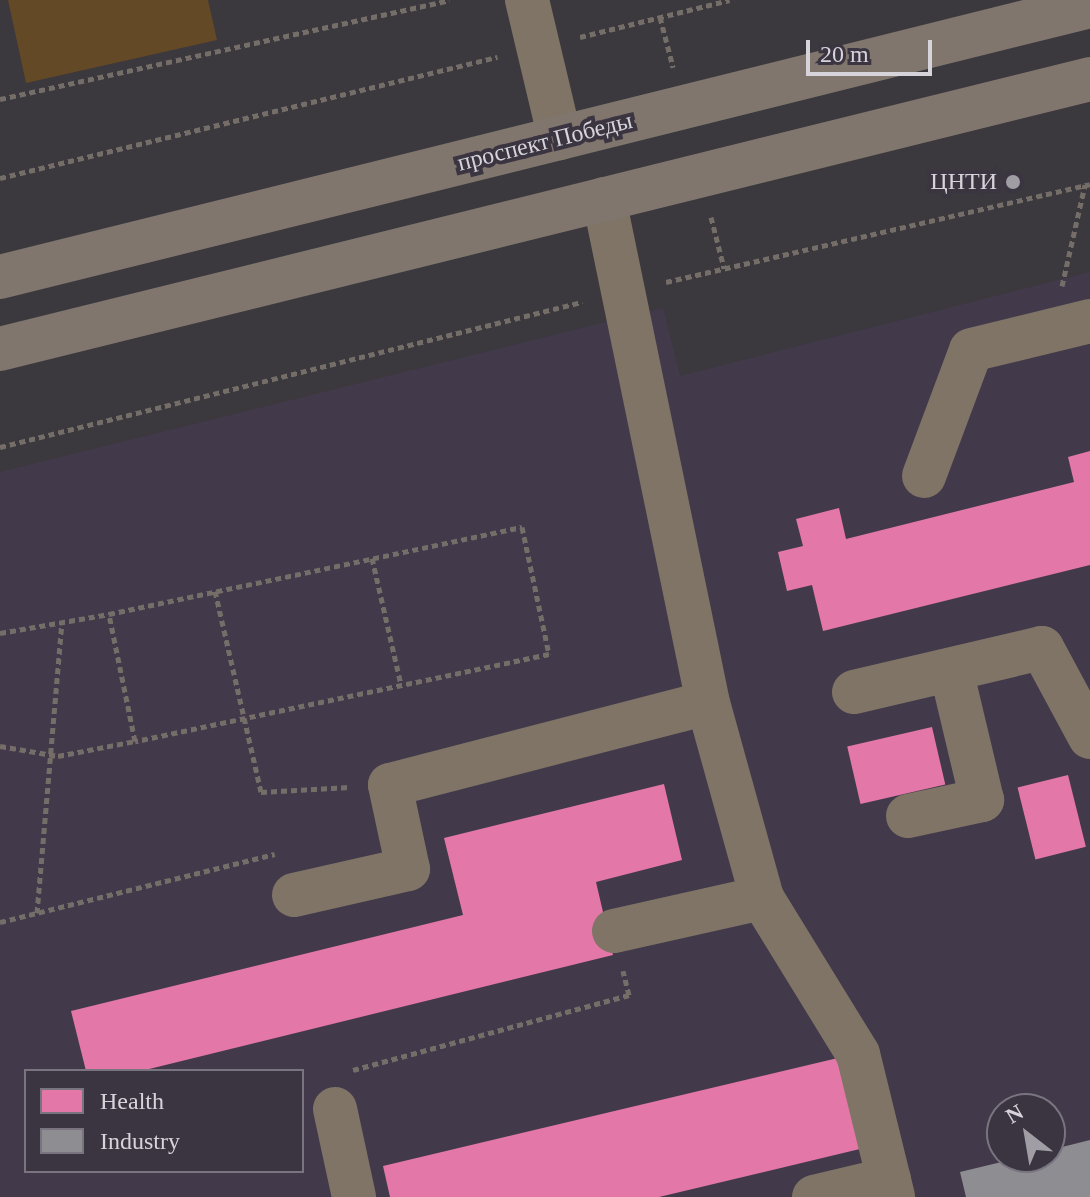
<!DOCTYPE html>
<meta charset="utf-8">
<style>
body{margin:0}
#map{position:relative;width:1090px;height:1197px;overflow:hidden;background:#3b383e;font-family:Georgia,serif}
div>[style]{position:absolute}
.built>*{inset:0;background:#423a4a}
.green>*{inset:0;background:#644926}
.health>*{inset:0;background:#e377a8;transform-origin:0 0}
.industry>*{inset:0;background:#8d8d92}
.path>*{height:5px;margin-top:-2.5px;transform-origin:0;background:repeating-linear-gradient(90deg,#756e68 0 6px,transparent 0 10px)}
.minor>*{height:44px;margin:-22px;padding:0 22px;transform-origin:22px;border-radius:22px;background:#7f7466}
.major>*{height:44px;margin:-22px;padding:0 22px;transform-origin:22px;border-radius:22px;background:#80766e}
.dots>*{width:22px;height:22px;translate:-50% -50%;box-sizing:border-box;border:4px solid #3b3541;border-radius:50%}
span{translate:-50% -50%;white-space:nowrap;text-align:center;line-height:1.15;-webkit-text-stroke:8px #3b3541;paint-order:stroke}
.street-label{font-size:24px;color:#d7d3db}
.poi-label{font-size:24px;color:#d7d3db}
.right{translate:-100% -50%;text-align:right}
.legend{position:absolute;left:24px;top:1069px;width:280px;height:104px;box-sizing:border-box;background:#3b3541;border:2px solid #79747f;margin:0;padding:10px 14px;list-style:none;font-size:24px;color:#d7d3db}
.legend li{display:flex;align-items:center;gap:16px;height:40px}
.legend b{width:40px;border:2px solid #79747f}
.north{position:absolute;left:986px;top:1093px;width:80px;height:80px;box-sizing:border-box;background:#3b3541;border:2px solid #79747f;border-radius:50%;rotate:329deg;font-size:22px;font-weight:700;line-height:32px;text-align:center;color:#d7d3db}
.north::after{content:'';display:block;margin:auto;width:28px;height:36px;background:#a09da4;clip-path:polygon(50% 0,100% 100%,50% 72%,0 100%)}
.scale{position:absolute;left:806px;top:40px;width:126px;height:36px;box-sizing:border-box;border:4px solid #d7d3db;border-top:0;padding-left:10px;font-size:24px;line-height:28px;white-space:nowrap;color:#d7d3db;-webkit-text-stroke:6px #3b3541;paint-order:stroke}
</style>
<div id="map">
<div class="built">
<div style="clip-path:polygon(evenodd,1090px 272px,1090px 1197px,0 1197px,0 472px,663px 308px,680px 376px,1090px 272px,26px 1071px,302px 1071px,302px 1171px,26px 1171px,26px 1071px,1090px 272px,1002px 1109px,1050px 1109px,1050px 1157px,1002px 1157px,1002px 1109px)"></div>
</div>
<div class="green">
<div style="clip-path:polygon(8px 0,208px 0,217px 40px,26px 83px)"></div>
</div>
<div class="health">
<div style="clip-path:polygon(1090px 451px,1090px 565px,823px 631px,812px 585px,787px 591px,778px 552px,803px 546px,796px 519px,839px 508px,846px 539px,1074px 482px,1068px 457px)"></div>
<div style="left:932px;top:727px;width:59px;height:87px;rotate:77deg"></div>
<div style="left:1068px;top:775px;width:74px;height:52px;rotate:76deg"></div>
<div style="clip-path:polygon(664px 784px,682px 860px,596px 882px,613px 955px,141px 1071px,86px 1071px,71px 1011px,463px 915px,444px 838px)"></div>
<div style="clip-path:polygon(842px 1057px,864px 1148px,659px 1197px,390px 1197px,383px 1166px)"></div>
</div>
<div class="industry">
<div style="clip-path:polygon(1090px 1140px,1090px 1197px,966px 1197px,960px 1172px,1022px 1157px,1050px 1157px,1050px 1150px)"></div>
</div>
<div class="path">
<div style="left:660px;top:17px;width:52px;rotate:75.4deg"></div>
<div style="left:580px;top:37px;width:154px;rotate:-13.9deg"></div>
<div style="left:0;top:99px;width:460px;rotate:-12.4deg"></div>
<div style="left:0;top:178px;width:512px;rotate:-13.68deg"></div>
<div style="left:711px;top:217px;width:53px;rotate:75.7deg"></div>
<div style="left:666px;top:282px;width:435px;rotate:-13deg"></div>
<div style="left:1062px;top:286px;width:104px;rotate:-77.2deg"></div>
<div style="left:0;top:447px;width:600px;rotate:-13.99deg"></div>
<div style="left:522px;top:527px;width:130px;rotate:78deg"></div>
<div style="left:549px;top:654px;width:423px;rotate:168.1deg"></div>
<div style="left:135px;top:741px;width:130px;rotate:-101.6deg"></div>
<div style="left:109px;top:614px;width:422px;rotate:-11.9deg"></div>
<div style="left:372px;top:558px;width:130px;rotate:77.1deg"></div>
<div style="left:215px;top:591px;width:206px;rotate:77.1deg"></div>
<div style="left:261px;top:792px;width:89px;rotate:-3.2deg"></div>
<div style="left:0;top:633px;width:111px;rotate:-9.9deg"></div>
<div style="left:0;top:746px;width:59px;rotate:9.8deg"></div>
<div style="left:58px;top:756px;width:78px;rotate:-11deg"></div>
<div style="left:37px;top:913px;width:292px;rotate:-85.1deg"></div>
<div style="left:0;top:922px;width:283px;rotate:-13.9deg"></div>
<div style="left:353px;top:1070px;width:286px;rotate:-15.2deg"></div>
<div style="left:629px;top:995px;width:25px;rotate:-104deg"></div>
</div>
<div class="minor">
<div style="left:527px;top:0;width:142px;rotate:76.6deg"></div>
<div style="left:604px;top:199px;width:515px;rotate:78.34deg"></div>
<div style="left:708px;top:703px;width:202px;rotate:74.5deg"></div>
<div style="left:762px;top:898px;width:183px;rotate:58.4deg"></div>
<div style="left:858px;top:1054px;width:147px;rotate:76.2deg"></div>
<div style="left:924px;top:476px;width:134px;rotate:-69.5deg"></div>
<div style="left:971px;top:350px;width:122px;rotate:-13.7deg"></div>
<div style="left:854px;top:692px;width:193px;rotate:-13.2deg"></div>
<div style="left:1042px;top:648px;width:101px;rotate:61.7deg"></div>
<div style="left:908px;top:816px;width:76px;rotate:-12.2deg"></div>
<div style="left:982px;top:800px;width:134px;rotate:-103.4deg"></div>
<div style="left:294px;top:895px;width:117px;rotate:-12.8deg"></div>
<div style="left:408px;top:869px;width:86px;rotate:-102.1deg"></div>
<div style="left:390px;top:785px;width:328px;rotate:-14.5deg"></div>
<div style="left:614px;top:931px;width:152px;rotate:-12.6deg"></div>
<div style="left:335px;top:1109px;width:90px;rotate:77.8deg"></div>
<div style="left:814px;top:1197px;width:77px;rotate:-13.5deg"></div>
</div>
<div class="major">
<div style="left:0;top:277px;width:1123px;rotate:-13.96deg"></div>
<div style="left:0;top:349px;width:1123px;rotate:-13.91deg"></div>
</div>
<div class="dots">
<div style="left:1013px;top:182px;background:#a09da4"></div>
</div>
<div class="street-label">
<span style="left:545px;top:142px;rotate:-14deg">проспект Победы</span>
</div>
<div class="poi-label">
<span class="right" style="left:997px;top:182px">ЦНТИ</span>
</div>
<ul class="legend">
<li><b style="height:22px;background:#e377a8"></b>Health</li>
<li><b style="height:22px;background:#8d8d92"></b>Industry</li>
</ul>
<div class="north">N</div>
<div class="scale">20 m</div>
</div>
